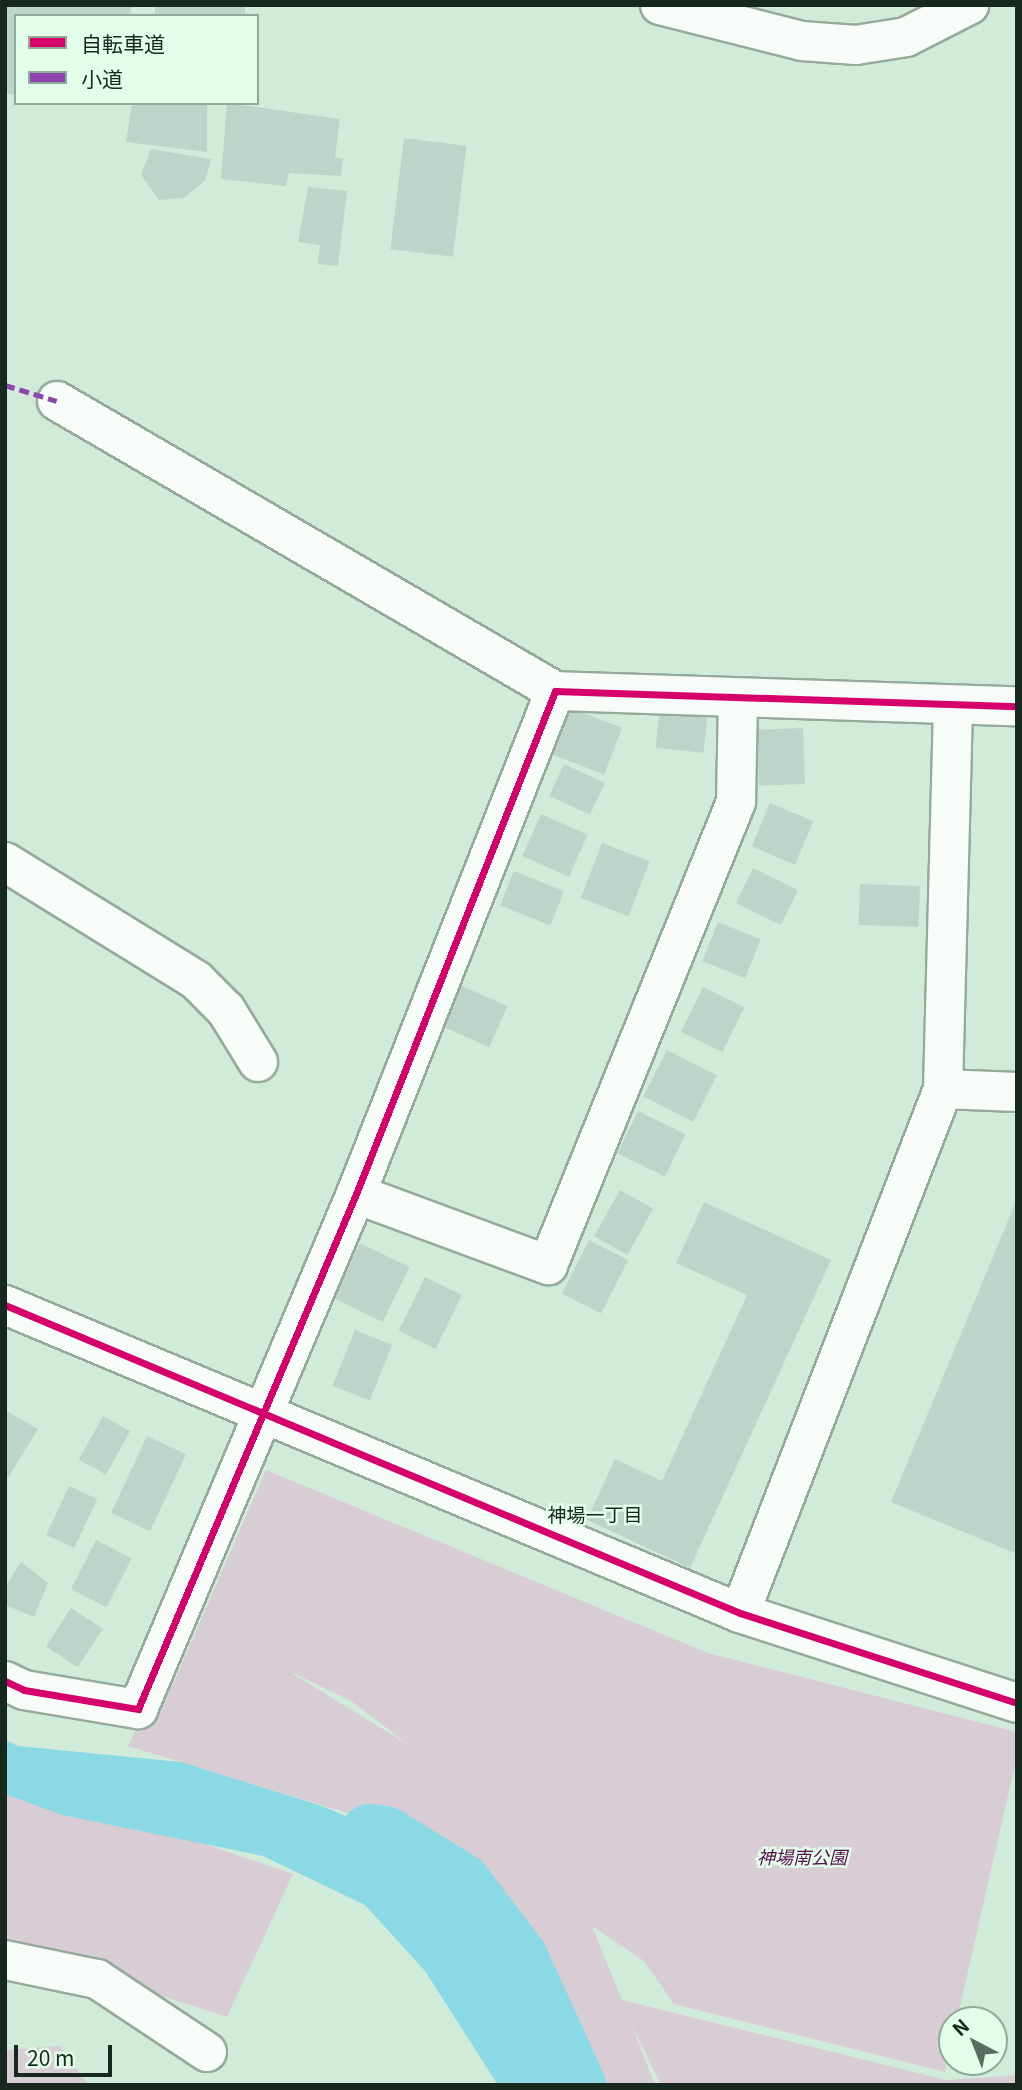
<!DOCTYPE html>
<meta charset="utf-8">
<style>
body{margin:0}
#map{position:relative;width:1022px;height:2090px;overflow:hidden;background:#d1ebda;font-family:Georgia,"Noto Sans JP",serif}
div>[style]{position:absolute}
.green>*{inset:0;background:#d8cdd5}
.water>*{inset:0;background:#8bd9e5}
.river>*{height:60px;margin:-30px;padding:0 30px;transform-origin:30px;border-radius:30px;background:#8bd9e5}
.building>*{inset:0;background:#bdd4ca;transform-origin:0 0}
.roads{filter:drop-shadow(2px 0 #95aa9c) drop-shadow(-2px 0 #95aa9c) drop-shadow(0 2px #95aa9c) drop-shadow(0 -2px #95aa9c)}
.minor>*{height:38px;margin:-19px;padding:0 19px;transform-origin:19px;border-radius:19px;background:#f8fcf9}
.quiet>*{height:5px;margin-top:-2.5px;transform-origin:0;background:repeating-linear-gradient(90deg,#8e44ad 0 10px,transparent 0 15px)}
.cycleway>*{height:7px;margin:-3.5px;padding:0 3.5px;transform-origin:3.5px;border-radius:3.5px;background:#d6006c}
span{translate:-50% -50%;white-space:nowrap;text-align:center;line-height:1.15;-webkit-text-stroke:5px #e2feeb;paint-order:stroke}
.park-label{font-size:18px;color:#5a0d4d;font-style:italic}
.neighbourhood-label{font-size:19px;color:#17291e}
.frame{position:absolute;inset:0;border:7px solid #17291e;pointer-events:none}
.legend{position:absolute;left:14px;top:14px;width:245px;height:91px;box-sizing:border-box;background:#e2feeb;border:2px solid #91a999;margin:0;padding:9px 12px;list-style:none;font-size:21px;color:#17291e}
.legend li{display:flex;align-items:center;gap:14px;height:35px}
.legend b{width:35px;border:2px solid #91a999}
.north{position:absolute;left:938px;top:2006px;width:70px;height:70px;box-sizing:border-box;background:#e2feeb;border:2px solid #91a999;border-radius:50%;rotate:318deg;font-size:19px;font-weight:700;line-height:28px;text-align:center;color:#17291e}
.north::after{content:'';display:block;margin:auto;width:24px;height:32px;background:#586d60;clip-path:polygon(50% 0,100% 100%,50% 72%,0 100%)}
.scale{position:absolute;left:14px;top:2045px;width:98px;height:32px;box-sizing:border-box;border:4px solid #17291e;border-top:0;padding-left:9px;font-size:21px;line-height:24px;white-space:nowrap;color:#17291e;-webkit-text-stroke:5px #e2feeb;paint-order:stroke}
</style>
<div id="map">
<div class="green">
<div style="clip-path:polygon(evenodd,266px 1470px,708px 1653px,1017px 1732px,1017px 1756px,957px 2020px,952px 2020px,945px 2072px,674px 2004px,644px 1961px,592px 1926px,622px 2000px,946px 2080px,1017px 2075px,1017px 2085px,661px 2085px,631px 2023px,655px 2085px,578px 2085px,545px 2016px,442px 1842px,128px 1746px,162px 1677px,174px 1682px,266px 1470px,293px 1673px,351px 1701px,409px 1745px,293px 1674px,293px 1673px)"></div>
<div style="clip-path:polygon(5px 1793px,208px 1845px,293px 1874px,227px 2017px,5px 1945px)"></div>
<div style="clip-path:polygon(60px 2046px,88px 2085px,5px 2085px,5px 2050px)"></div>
</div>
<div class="water">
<div style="clip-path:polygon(5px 1740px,18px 1746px,181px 1762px,316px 1804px,419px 1845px,518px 1958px,585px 2085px,498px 2085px,425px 1971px,365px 1905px,263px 1856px,62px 1815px,5px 1794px)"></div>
</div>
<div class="river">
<div style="left:370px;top:1834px;width:15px;rotate:8deg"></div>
<div style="left:385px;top:1836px;width:89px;rotate:31.7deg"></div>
<div style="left:461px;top:1883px;width:94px;rotate:52.8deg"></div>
<div style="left:518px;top:1958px;width:140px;rotate:65.5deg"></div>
</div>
<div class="building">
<div style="clip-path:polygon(5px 5px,131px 5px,130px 16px,16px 16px,16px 95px,8px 94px,5px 83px)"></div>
<div style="left:155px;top:5px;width:90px;height:11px"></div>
<div style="clip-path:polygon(132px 103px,207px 103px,207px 152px,126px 142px)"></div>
<div style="clip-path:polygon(227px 103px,340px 119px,335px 157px,343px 159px,341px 176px,289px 173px,286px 186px,221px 179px)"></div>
<div style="left:404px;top:138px;width:63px;height:112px;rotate:7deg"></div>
<div style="clip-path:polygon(151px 149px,211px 159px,205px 181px,184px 198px,159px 200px,141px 175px)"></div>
<div style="clip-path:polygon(308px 187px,347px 191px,338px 266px,318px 264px,320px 245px,298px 242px)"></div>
<div style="left:568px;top:707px;width:58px;height:50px;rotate:21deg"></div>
<div style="left:660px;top:707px;width:48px;height:41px;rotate:6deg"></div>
<div style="left:803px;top:728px;width:56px;height:46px;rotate:88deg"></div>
<div style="left:564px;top:764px;width:45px;height:35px;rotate:25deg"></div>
<div style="left:770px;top:803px;width:47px;height:47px;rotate:23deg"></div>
<div style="left:541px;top:814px;width:51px;height:46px;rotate:24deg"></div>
<div style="left:602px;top:843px;width:51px;height:59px;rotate:21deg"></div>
<div style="left:753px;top:868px;width:50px;height:39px;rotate:26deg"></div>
<div style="left:514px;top:871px;width:54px;height:37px;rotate:22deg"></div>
<div style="left:860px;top:884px;width:60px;height:41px;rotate:2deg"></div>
<div style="left:718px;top:922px;width:46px;height:42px;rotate:22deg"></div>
<div style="left:460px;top:985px;width:52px;height:45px;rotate:24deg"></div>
<div style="left:703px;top:987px;width:46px;height:50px;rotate:26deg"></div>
<div style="left:667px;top:1050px;width:56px;height:52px;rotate:27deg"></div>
<div style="left:638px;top:1111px;width:53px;height:47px;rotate:26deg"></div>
<div style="left:620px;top:1190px;width:38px;height:53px;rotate:29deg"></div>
<div style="clip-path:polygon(1017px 1199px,1017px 1554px,891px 1502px)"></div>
<div style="clip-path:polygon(704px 1202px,831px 1260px,690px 1568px,587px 1520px,615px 1459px,662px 1481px,747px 1295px,676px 1263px)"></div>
<div style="left:589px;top:1240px;width:44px;height:60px;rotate:27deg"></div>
<div style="left:360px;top:1243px;width:55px;height:61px;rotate:26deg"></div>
<div style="left:425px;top:1277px;width:41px;height:60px;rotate:26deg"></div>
<div style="left:355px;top:1330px;width:40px;height:60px;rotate:22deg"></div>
<div style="clip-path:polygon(5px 1410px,38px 1429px,8px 1478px,5px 1476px)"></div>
<div style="left:103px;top:1416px;width:31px;height:50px;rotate:29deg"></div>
<div style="left:147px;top:1436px;width:43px;height:85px;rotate:25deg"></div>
<div style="left:69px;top:1486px;width:31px;height:54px;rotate:25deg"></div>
<div style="left:96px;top:1540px;width:40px;height:55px;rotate:27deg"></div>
<div style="clip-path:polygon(21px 1562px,48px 1583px,34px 1617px,5px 1605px,5px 1587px)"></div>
<div style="left:71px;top:1608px;width:38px;height:46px;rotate:33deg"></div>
</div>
<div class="roads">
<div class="minor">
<div style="left:660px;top:5px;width:146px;rotate:14.2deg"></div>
<div style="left:802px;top:41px;width:54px;rotate:4.2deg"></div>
<div style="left:856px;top:45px;width:51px;rotate:-9.1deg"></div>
<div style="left:906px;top:37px;width:71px;rotate:-26.9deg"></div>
<div style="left:57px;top:401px;width:576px;rotate:30.21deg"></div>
<div style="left:5px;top:862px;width:225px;rotate:31.7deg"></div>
<div style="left:196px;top:980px;width:42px;rotate:45deg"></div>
<div style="left:226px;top:1010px;width:61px;rotate:58.4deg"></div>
<div style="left:943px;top:1089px;width:74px;rotate:2.3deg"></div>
<div style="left:356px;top:1194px;width:205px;rotate:20.3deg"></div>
<div style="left:548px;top:1265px;width:500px;rotate:-67.9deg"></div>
<div style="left:736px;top:802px;width:103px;rotate:-88.9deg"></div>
<div style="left:5px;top:1305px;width:797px;rotate:22.74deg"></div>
<div style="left:740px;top:1613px;width:291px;rotate:18deg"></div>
<div style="left:740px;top:1613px;width:562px;rotate:-68.82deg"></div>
<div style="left:943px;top:1089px;width:381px;rotate:-88.5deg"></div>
<div style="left:5px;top:1681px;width:21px;rotate:25deg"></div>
<div style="left:24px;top:1690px;width:116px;rotate:9.5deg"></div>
<div style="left:138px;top:1709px;width:559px;rotate:-67.06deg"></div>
<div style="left:356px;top:1194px;width:541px;rotate:-68.41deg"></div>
<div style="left:555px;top:691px;width:462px;rotate:1.9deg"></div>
<div style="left:5px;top:1960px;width:94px;rotate:11.7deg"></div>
<div style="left:97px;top:1979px;width:132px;rotate:33.6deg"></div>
</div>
</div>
<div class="quiet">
<div style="left:5px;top:385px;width:54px;rotate:17.1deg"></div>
</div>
<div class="cycleway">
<div style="left:5px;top:1305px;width:797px;rotate:22.74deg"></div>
<div style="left:740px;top:1613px;width:291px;rotate:18deg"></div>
<div style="left:5px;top:1681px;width:21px;rotate:25deg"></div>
<div style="left:24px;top:1690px;width:116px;rotate:9.5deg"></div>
<div style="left:138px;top:1709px;width:559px;rotate:-67.06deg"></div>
<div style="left:356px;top:1194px;width:541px;rotate:-68.41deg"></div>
<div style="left:555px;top:691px;width:462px;rotate:1.9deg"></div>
</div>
<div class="park-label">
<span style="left:802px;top:1856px">神場南公園</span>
</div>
<div class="neighbourhood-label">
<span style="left:595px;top:1514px">神場一丁目</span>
</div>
<div class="frame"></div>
<ul class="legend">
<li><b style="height:9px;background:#d6006c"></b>自転車道</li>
<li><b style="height:9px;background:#8e44ad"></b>小道</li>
</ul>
<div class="north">N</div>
<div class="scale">20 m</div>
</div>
